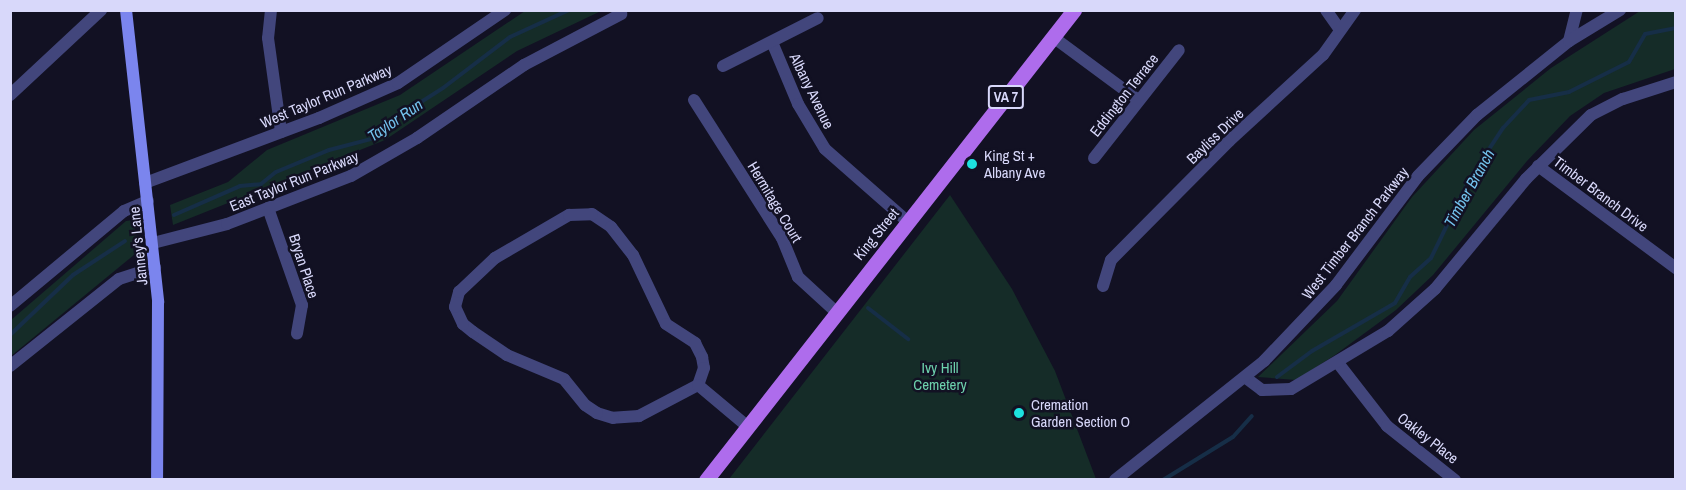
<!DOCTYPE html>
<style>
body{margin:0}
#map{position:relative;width:1686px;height:490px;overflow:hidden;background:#121123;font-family:"Archivo Narrow",sans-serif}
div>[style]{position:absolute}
.green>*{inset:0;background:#152c28}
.stream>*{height:4px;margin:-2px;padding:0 2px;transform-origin:2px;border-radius:2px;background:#162e47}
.minor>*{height:12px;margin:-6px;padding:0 6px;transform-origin:6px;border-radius:6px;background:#42467c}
.tertiary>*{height:12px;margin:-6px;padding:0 6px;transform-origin:6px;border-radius:6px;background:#42467c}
.secondary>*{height:12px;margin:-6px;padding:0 6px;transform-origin:6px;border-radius:6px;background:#7b85ee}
.primary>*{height:15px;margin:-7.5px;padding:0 7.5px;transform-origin:7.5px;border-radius:7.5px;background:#ae6cec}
.dots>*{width:16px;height:16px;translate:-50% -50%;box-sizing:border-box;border:3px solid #121123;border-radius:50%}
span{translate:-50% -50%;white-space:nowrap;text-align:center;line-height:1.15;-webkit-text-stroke:5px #121123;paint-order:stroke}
.shield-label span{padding:2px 4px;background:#121123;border:2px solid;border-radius:4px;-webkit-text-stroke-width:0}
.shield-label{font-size:14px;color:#d8d8fa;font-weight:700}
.street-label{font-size:15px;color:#d8d8fa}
.poi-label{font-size:15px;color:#d8d8fa}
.left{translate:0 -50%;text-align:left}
.park-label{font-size:15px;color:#6dd1ad}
.water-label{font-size:16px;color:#73c2ed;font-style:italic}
.frame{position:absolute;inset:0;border:12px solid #d8d8fa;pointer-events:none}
</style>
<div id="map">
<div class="green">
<div style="clip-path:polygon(525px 11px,601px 11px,517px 51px,385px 140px,173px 225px,170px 205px,228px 182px,267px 150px,400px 95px)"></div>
<div style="clip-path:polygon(1640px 11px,1675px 11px,1675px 69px,1604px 93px,1570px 116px,1527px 161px,1433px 275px,1396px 310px,1335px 355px,1296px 380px,1258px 377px,1337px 301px,1412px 197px,1474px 130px,1551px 68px)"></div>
<div style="clip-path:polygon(950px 195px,1012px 289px,1055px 371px,1096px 479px,729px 479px)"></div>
<div style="clip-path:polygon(133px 220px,140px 250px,11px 356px,11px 320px,126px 221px)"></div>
</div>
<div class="stream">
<div style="left:174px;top:215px;width:72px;rotate:-23.7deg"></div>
<div style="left:240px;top:186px;width:21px;rotate:-5deg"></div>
<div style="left:261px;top:184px;width:19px;rotate:-39deg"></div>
<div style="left:276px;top:172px;width:57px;rotate:-22.5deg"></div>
<div style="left:329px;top:150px;width:43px;rotate:-14.7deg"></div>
<div style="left:371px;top:139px;width:23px;rotate:-43deg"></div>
<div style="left:388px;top:123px;width:65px;rotate:-32.5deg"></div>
<div style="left:443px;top:88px;width:84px;rotate:-37.3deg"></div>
<div style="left:510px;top:37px;width:65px;rotate:-24.6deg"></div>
<div style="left:868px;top:308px;width:51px;rotate:37.8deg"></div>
<div style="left:10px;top:335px;width:87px;rotate:-43.6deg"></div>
<div style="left:73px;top:275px;width:62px;rotate:-33.2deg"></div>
<div style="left:1277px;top:377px;width:44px;rotate:-36.6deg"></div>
<div style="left:1312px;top:351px;width:96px;rotate:-30deg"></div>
<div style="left:1395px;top:303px;width:30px;rotate:-60deg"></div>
<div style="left:1410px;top:277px;width:28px;rotate:-42deg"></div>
<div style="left:1431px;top:258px;width:89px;rotate:-64deg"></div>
<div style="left:1470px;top:178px;width:60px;rotate:-56.6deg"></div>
<div style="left:1503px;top:128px;width:38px;rotate:-47deg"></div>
<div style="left:1529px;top:100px;width:41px;rotate:-11.3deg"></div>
<div style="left:1569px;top:92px;width:67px;rotate:-26.6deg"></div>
<div style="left:1629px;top:62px;width:32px;rotate:-60deg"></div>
<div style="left:1645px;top:34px;width:32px;rotate:-11deg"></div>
<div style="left:1163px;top:480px;width:82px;rotate:-31.6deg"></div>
<div style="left:1233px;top:437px;width:28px;rotate:-48deg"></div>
</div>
<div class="minor">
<div style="left:271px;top:10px;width:28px;rotate:96deg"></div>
<div style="left:268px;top:38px;width:95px;rotate:82.1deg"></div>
<div style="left:1326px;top:10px;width:24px;rotate:55deg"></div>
<div style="left:1053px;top:37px;width:106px;rotate:36.5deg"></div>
<div style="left:1569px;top:41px;width:32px;rotate:-76deg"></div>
<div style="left:772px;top:42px;width:67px;rotate:67.2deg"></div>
<div style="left:798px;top:104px;width:52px;rotate:59deg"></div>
<div style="left:825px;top:149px;width:111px;rotate:41.3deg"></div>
<div style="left:723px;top:66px;width:106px;rotate:-26.8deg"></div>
<div style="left:10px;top:95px;width:125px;rotate:-43deg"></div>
<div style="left:694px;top:100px;width:164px;rotate:57.5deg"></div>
<div style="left:782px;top:238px;width:42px;rotate:67.7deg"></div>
<div style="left:798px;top:277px;width:52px;rotate:42.6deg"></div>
<div style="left:1094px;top:158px;width:137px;rotate:-51.8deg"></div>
<div style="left:1538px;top:166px;width:172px;rotate:36.5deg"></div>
<div style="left:145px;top:183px;width:186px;rotate:-20.5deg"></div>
<div style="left:319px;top:118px;width:86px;rotate:-23.9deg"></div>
<div style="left:398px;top:83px;width:130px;rotate:-34.3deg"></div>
<div style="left:268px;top:208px;width:103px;rotate:70.7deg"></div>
<div style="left:302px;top:305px;width:29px;rotate:100deg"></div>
<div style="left:592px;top:214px;width:23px;rotate:34deg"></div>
<div style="left:611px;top:227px;width:36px;rotate:52deg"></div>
<div style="left:633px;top:255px;width:76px;rotate:64.4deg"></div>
<div style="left:666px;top:324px;width:35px;rotate:33deg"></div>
<div style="left:695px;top:343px;width:16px;rotate:63deg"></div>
<div style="left:702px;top:357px;width:11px;rotate:80deg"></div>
<div style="left:704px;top:368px;width:18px;rotate:109deg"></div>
<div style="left:698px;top:385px;width:67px;rotate:152.3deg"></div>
<div style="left:639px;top:416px;width:26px;rotate:176deg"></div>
<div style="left:613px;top:418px;width:17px;rotate:-163deg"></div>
<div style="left:597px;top:413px;width:14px;rotate:-146deg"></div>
<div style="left:585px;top:405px;width:33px;rotate:-129deg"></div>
<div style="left:564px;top:379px;width:62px;rotate:-157.2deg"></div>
<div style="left:507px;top:355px;width:41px;rotate:-145.9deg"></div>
<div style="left:473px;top:332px;width:13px;rotate:-141deg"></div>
<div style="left:463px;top:324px;width:19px;rotate:-115deg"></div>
<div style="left:455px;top:307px;width:16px;rotate:-75deg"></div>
<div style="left:459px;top:292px;width:50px;rotate:-43.4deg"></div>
<div style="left:495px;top:258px;width:86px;rotate:-30.2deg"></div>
<div style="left:569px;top:215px;width:23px;rotate:-2deg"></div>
<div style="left:153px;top:243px;width:76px;rotate:-14.4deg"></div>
<div style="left:227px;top:224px;width:133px;rotate:-21.2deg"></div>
<div style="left:351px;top:176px;width:76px;rotate:-29.9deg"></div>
<div style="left:417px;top:138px;width:130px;rotate:-34.3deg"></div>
<div style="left:524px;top:65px;width:110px;rotate:-27.7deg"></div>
<div style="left:1103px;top:286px;width:27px;rotate:-73deg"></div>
<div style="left:1111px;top:260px;width:168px;rotate:-45.2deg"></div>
<div style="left:1229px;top:141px;width:127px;rotate:-42.5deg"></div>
<div style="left:1323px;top:55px;width:55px;rotate:-54.6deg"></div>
<div style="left:1338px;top:363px;width:80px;rotate:52.1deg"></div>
<div style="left:1387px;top:426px;width:87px;rotate:38.5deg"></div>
<div style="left:10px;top:366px;width:139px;rotate:-38.6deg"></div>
<div style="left:119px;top:279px;width:38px;rotate:-18deg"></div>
<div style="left:1246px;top:378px;width:20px;rotate:37deg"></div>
<div style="left:1262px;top:390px;width:29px;rotate:-2deg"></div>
<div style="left:1291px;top:389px;width:113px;rotate:-30.9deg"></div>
<div style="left:1388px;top:331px;width:63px;rotate:-41.8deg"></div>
<div style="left:1435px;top:289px;width:143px;rotate:-50.4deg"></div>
<div style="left:1526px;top:179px;width:91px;rotate:-44.6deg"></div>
<div style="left:1591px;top:115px;width:36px;rotate:-27deg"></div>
<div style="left:1623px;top:99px;width:56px;rotate:-17.8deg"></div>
<div style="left:698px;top:385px;width:64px;rotate:39.9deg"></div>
<div style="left:1115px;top:480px;width:191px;rotate:-38.6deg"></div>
<div style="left:1264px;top:361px;width:105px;rotate:-46.5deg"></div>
<div style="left:1336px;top:285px;width:136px;rotate:-53deg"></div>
<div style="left:1418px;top:176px;width:85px;rotate:-46deg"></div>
<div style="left:1477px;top:115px;width:118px;rotate:-38.8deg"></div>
<div style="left:1569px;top:41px;width:60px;rotate:-31.3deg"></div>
</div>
<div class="tertiary">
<div style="left:10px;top:306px;width:148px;rotate:-39.8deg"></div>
<div style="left:124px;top:211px;width:26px;rotate:-23deg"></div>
</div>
<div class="secondary">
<div style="left:126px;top:10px;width:294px;rotate:83.7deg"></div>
<div style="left:158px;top:302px;width:178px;rotate:90.3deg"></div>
</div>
<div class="primary">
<div style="left:706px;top:480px;width:597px;rotate:-51.94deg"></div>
</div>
<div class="dots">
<div style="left:972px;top:164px;background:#1de1df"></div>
<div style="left:1019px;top:413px;background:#1de1df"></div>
</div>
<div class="shield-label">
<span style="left:1006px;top:97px">VA 7</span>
</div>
<div class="street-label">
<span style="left:812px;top:91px;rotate:64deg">Albany Avenue</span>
<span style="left:1124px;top:95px;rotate:-52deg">Eddington Terrace</span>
<span style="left:326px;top:96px;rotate:-23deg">West Taylor Run Parkway</span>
<span style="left:1215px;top:136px;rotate:-44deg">Bayliss Drive</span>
<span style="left:294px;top:181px;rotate:-22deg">East Taylor Run Parkway</span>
<span style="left:1601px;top:194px;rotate:37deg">Timber Branch Drive</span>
<span style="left:775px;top:202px;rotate:59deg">Hermitage Court</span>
<span style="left:1355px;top:233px;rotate:-52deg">West Timber Branch Parkway</span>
<span style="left:876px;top:234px;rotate:-51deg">King Street</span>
<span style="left:138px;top:246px;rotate:-96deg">Janney's Lane</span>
<span style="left:304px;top:266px;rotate:72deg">Bryan Place</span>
<span style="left:1428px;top:438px;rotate:38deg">Oakley Place</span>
</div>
<div class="poi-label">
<span class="left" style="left:984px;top:164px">King St +<br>Albany Ave</span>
<span class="left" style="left:1031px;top:413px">Cremation<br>Garden Section O</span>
</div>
<div class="park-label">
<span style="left:940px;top:376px">Ivy Hill<br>Cemetery</span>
</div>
<div class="water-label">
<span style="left:395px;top:120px;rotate:-34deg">Taylor Run</span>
<span style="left:1469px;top:188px;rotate:-61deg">Timber Branch</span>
</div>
<div class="frame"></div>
</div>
